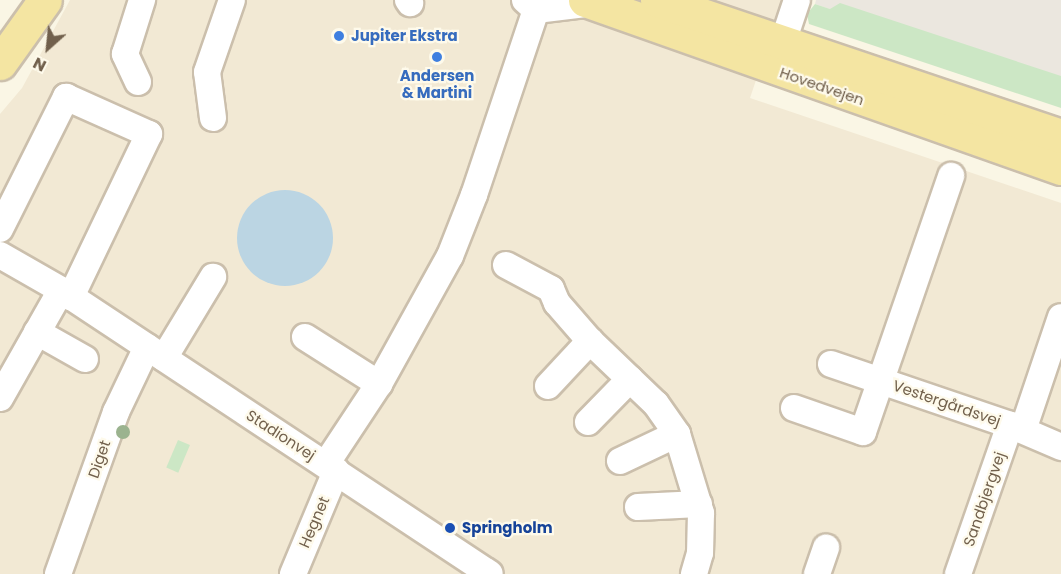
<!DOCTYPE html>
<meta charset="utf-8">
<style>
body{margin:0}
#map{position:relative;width:1061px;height:574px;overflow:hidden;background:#faf6e5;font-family:Poppins,sans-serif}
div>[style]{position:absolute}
.residential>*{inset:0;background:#f2e9d4}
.industrial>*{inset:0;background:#ebe7df}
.green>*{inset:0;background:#cce7c5;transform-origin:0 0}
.water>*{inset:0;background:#bbd5e3}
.round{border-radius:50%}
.roads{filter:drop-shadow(2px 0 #cbbfac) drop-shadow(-2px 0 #cbbfac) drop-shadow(0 2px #cbbfac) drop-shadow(0 -2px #cbbfac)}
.minor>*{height:26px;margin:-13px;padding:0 13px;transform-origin:13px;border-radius:13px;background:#fff}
.major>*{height:33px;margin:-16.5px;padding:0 16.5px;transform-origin:16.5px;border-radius:16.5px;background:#f4e5a2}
.trees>*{width:14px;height:14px;margin:-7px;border-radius:50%;background:#9bb38f}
.dots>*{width:16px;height:16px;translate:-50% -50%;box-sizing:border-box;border:3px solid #fefaeb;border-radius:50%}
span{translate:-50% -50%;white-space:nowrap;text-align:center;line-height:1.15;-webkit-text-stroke:4.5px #fefaeb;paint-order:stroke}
.shop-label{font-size:15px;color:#366cbe;font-weight:700}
.left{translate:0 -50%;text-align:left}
.street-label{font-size:15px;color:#71604c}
.transit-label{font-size:15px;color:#164399;font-weight:700}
.north{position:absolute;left:18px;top:18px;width:60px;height:60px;-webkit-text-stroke:4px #fefaeb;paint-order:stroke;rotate:207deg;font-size:16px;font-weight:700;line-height:24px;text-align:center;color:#71604c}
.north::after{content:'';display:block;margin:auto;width:21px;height:27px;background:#71604c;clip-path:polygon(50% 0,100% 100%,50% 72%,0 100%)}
</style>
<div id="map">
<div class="residential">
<div style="clip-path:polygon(70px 0,783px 0,750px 98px,1061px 203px,1061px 574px,0 574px,0 114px,22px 88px)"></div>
</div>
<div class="industrial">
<div style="clip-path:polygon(816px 0,1061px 0,1061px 89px,815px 4px)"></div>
</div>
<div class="green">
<div style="clip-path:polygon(840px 3px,1061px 76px,1061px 108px,809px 24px,807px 14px,815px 4px,830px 9px)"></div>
<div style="left:178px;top:440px;width:13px;height:30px;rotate:23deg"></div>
</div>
<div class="water">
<div class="round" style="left:237px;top:190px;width:96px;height:96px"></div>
</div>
<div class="roads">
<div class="minor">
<div style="left:408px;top:0;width:4px;rotate:56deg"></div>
<div style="left:525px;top:0;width:15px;rotate:42deg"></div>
<div style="left:536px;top:10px;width:58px;rotate:-6.9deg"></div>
<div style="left:783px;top:42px;width:44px;rotate:-71.6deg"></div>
<div style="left:138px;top:82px;width:31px;rotate:-115deg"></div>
<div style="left:125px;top:54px;width:57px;rotate:-72.5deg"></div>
<div style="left:213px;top:118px;width:46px;rotate:-97.4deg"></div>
<div style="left:207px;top:72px;width:76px;rotate:-70.9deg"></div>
<div style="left:0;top:229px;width:148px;rotate:-63.4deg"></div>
<div style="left:66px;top:97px;width:91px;rotate:24deg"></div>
<div style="left:149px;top:134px;width:181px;rotate:115.6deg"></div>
<div style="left:0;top:255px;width:70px;rotate:29.8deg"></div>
<div style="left:61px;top:290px;width:514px;rotate:33.5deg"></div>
<div style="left:506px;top:265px;width:51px;rotate:28.1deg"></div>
<div style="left:551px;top:289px;width:15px;rotate:67deg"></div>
<div style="left:557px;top:303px;width:50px;rotate:49deg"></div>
<div style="left:590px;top:341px;width:91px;rotate:43.7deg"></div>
<div style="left:656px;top:404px;width:37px;rotate:55deg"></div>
<div style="left:677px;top:434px;width:83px;rotate:73.1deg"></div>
<div style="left:701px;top:513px;width:40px;rotate:91.4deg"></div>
<div style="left:700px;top:553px;width:22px;rotate:106deg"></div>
<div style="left:37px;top:332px;width:55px;rotate:29.4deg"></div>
<div style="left:305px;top:337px;width:88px;rotate:32.4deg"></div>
<div style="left:164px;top:358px;width:95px;rotate:-58.8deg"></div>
<div style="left:831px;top:364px;width:189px;rotate:18.8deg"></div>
<div style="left:1010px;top:425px;width:56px;rotate:23.3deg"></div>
<div style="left:548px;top:386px;width:62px;rotate:-47deg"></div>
<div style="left:0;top:398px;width:124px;rotate:-60.5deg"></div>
<div style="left:794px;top:408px;width:73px;rotate:19.2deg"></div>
<div style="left:863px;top:432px;width:271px;rotate:-71deg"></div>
<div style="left:588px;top:422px;width:60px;rotate:-45.7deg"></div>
<div style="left:1023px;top:430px;width:119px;rotate:-71.4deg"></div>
<div style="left:620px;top:461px;width:63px;rotate:-25.3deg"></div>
<div style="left:326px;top:464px;width:96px;rotate:-56.5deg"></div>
<div style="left:379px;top:384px;width:146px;rotate:-61deg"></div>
<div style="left:450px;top:256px;width:66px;rotate:-68.5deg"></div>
<div style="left:474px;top:195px;width:195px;rotate:-71.5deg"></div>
<div style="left:638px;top:507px;width:61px;rotate:-2.8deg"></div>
<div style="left:58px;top:574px;width:172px;rotate:-70.3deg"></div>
<div style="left:116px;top:412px;width:72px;rotate:-64.5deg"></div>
<div style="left:293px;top:574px;width:112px;rotate:-67.3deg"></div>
<div style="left:817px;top:574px;width:28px;rotate:-71deg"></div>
<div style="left:958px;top:574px;width:158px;rotate:-70.8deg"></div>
</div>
<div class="major">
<div style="left:585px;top:0;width:505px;rotate:19.44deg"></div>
<div style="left:657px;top:0;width:426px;rotate:18.6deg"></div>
<div style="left:0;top:63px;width:77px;rotate:-54.5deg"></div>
</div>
</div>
<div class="trees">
<div style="left:123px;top:432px"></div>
</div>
<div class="dots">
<div style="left:339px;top:36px;background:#3f7fe0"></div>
<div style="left:437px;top:57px;background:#3f7fe0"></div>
<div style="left:450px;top:528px;background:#1a4fb4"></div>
</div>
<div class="shop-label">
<span class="left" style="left:351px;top:36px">Jupiter Ekstra</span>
<span style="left:437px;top:84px">Andersen<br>&amp; Martini</span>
</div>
<div class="street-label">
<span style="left:822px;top:86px;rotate:19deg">Hovedvejen</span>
<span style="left:947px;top:403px;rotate:19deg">Vestergårdsvej</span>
<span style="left:281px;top:435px;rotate:33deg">Stadionvej</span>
<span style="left:99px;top:459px;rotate:-71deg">Diget</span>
<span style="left:984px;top:499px;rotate:-71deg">Sandbjergvej</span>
<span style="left:314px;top:522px;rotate:-67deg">Hegnet</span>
</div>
<div class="transit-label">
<span class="left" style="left:462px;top:528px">Springholm</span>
</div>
<div class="north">N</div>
</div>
